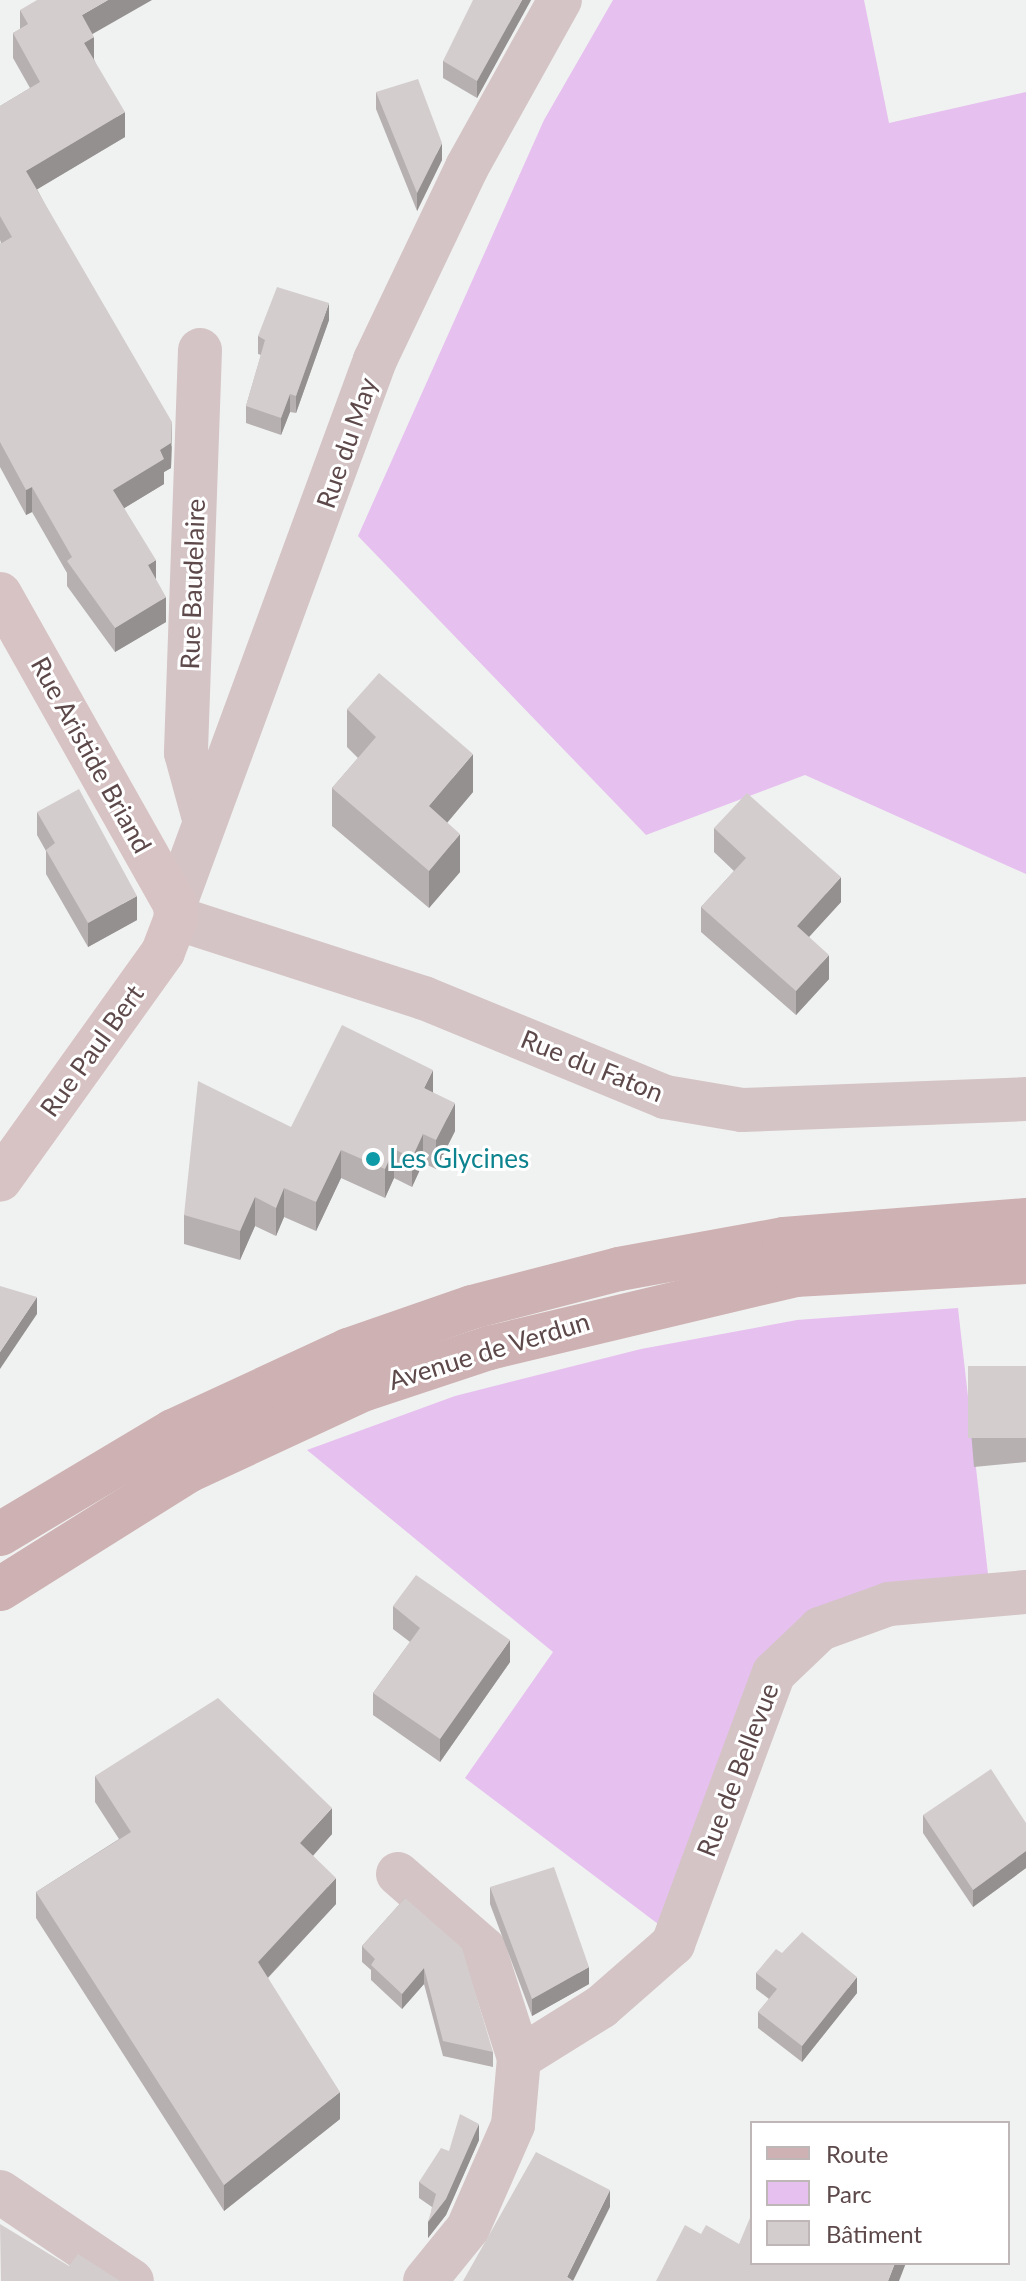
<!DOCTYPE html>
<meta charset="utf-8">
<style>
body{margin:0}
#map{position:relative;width:1026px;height:2281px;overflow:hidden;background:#f0f2f1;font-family:Lato,sans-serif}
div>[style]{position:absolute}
.green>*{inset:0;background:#e6c0ee}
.street>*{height:44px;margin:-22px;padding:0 22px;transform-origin:22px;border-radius:22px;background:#d4c4c5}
.secondary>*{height:44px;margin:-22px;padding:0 22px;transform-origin:22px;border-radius:22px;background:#d8c3c4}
.primary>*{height:44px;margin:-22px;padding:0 22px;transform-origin:22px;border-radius:22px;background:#ceb1b2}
.wall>*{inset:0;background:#b6b0b1}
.shaded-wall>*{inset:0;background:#949090}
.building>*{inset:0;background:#d4cdce;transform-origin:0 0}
.dots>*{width:22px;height:22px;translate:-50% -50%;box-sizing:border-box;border:4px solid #fff;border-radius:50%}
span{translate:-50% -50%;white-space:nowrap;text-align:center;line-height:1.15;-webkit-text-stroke:6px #fff;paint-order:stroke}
.street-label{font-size:26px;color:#5d484a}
.culture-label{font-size:26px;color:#0d838f}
.left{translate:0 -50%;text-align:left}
.legend{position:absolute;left:750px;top:2121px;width:260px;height:144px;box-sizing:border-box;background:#fff;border:2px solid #beb6b7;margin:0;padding:10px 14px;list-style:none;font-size:24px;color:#5d484a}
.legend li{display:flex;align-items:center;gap:16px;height:40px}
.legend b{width:40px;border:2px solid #beb6b7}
</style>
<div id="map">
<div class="green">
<div style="clip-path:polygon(613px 0,864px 0,889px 123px,1026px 92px,1026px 874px,805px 775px,646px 835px,358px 536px,544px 120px)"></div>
<div style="clip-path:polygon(958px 1308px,988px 1574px,791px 1629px,662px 1927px,465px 1778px,553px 1652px,307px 1450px,455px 1396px,641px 1349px,797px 1320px)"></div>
</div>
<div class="street">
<div style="left:200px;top:350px;width:403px;rotate:92deg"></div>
<div style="left:186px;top:753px;width:64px;rotate:74.7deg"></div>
<div style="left:175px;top:904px;width:580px;rotate:-69.81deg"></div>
<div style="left:375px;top:360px;width:214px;rotate:-64.5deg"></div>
<div style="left:467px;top:167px;width:191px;rotate:-60.9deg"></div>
<div style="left:176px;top:918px;width:261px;rotate:17.9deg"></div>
<div style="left:424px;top:998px;width:261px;rotate:22.3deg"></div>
<div style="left:665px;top:1097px;width:78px;rotate:9.6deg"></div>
<div style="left:742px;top:1110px;width:284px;rotate:-2.2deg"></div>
<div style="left:398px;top:1874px;width:114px;rotate:41.1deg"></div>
<div style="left:484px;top:1949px;width:114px;rotate:72.2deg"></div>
<div style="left:519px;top:2058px;width:67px;rotate:95.1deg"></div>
<div style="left:513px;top:2125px;width:112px;rotate:113.6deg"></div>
<div style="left:468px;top:2228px;width:68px;rotate:129.1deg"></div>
<div style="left:519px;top:2058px;width:97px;rotate:-31.9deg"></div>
<div style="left:601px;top:2007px;width:96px;rotate:-41.2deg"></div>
<div style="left:673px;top:1944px;width:289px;rotate:-69.6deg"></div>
<div style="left:774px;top:1673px;width:64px;rotate:-43.7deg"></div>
<div style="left:820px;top:1629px;width:73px;rotate:-19.9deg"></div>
<div style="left:889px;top:1604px;width:138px;rotate:-5deg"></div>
<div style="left:0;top:2192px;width:159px;rotate:34deg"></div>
</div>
<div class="secondary">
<div style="left:0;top:594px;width:356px;rotate:60.6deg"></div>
<div style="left:175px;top:904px;width:14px;rotate:86deg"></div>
<div style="left:176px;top:918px;width:36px;rotate:111deg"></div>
<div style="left:163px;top:952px;width:280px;rotate:125.6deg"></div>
</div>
<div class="primary">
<div style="left:0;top:1534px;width:201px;rotate:-30.8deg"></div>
<div style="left:173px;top:1431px;width:193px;rotate:-24.8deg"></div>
<div style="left:348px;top:1350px;width:131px;rotate:-19.1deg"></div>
<div style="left:472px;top:1307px;width:152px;rotate:-14.5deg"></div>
<div style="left:619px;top:1269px;width:168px;rotate:-10.3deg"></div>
<div style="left:784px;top:1239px;width:243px;rotate:-4.5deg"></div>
<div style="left:0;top:1589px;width:222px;rotate:-32.1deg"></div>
<div style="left:188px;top:1471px;width:195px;rotate:-24.9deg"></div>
<div style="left:365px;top:1389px;width:131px;rotate:-18.3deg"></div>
<div style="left:489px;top:1348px;width:315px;rotate:-13.4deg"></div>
<div style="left:795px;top:1275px;width:231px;rotate:-3.2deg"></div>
</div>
<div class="wall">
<div style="clip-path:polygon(531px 0,477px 98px,443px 78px,443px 61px)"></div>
<div style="clip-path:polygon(20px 10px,92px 34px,94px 59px,125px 137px,37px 189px,172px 447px,171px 468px,164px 472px,164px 484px,124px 508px,156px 580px,166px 622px,115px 652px,67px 586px,67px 573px,32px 512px,26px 515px,0 467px,0 244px,1px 243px,0 240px,0 106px,30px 88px,13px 58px,13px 33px,20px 29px)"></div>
<div style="clip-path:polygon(376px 92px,442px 160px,417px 211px,376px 109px)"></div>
<div style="clip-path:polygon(329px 320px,296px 413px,290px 412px,281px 435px,246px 423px,246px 406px,261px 355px,258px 354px,258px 336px)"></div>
<div style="clip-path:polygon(347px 709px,473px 792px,447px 823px,460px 872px,429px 908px,332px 826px,332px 788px,358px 758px,347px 747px)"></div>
<div style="clip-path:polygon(37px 812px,137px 920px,88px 947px,46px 874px,46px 851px,37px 835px)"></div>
<div style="clip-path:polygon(714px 828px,841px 902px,809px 937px,829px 979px,796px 1015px,701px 932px,701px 907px,734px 871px,714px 852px)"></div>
<div style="clip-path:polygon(433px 1092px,455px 1131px,436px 1169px,423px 1163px,412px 1187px,394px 1178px,385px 1198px,341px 1178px,316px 1231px,284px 1217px,276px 1236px,255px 1226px,240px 1260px,184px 1244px,184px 1215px,291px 1127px)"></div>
<div style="clip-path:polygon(1026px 1366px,1026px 1462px,974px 1467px,968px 1395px,968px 1370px)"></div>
<div style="clip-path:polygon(393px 1606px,510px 1662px,440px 1762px,373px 1715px,373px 1693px,410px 1642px,393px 1629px)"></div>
<div style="clip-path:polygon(95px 1776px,332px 1834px,313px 1856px,336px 1904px,268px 1978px,340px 2119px,224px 2211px,36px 1918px,36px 1892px,119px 1839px,95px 1802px)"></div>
<div style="clip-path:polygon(923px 1815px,1026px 1823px,1026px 1868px,973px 1907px,923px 1833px)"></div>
<div style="clip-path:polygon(490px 1887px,589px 1984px,532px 2016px,490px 1904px)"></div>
<div style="clip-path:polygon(405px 1898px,493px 2052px,493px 2067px,443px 2056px,424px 1984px,402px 2009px,371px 1980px,371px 1970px,362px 1962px,362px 1946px)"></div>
<div style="clip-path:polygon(782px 1953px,857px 1993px,802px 2062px,758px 2028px,758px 2012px,769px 1999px,756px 1989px,756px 1973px)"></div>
<div style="clip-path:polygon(479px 2140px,446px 2215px,428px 2238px,432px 2207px,419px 2198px,419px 2182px,449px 2151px)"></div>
</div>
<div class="shaded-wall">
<div style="clip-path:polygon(108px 0,152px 0,82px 40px,82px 15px)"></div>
<div style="clip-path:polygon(522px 0,531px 0,477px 98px,477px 81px)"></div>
<div style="clip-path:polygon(94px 37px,94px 61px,84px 43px)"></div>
<div style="clip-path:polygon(125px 112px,125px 137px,26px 196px,26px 171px)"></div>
<div style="clip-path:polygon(442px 143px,442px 160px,417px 211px,417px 193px)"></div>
<div style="clip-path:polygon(329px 303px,329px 320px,296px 413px,296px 396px)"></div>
<div style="clip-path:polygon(290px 394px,290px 412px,281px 435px,281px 418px)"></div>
<div style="clip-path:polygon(172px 422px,171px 468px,164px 472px,164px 484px,113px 515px,113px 490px,160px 450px)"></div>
<div style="clip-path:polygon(32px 487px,32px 512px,26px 515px,26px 490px)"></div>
<div style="clip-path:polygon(156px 560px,156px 585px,148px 565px)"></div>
<div style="clip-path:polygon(166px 597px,166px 622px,115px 652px,115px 628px)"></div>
<div style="clip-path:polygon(473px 754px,473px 792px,429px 844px,429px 806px)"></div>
<div style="clip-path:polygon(460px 834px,460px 872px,429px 908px,429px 871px)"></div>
<div style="clip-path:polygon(841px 877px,841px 902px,797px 950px,797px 926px)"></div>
<div style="clip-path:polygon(137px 896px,137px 920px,88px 947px,88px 923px)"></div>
<div style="clip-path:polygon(829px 955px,829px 979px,796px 1015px,796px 991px)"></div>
<div style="clip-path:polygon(433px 1070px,433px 1098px,424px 1088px)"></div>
<div style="clip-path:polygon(455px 1103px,455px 1131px,436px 1169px,436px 1140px)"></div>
<div style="clip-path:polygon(423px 1134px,423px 1163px,412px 1187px,412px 1158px)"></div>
<div style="clip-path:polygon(394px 1149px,394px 1178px,385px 1198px,385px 1169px)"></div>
<div style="clip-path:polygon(341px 1150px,341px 1178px,316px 1231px,316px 1202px)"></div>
<div style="clip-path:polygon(284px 1188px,284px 1217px,276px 1236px,276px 1208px)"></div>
<div style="clip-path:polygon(255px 1197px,255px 1226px,240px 1260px,240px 1231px)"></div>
<div style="clip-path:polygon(37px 1297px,37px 1314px,0 1369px,0 1352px)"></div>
<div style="clip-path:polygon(510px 1640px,510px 1662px,440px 1762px,440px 1739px)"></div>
<div style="clip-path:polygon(332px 1808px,332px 1834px,300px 1870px,300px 1843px)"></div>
<div style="clip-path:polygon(1026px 1851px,1026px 1868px,973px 1907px,973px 1890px)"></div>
<div style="clip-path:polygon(336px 1878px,336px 1904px,258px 1988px,258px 1962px)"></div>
<div style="clip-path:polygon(589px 1967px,589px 1984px,532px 2016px,532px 1999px)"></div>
<div style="clip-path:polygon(424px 1968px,424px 1984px,402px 2009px,402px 1994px)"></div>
<div style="clip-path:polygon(857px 1977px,857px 1993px,802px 2062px,802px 2046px)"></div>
<div style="clip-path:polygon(340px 2092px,340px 2119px,224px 2211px,224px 2185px)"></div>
<div style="clip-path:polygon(479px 2124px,479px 2140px,446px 2215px,428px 2238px,428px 2222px)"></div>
<div style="clip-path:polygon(610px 2190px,610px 2207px,573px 2281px,567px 2277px)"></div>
<div style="clip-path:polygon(895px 2263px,906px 2263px,899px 2281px,888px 2281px)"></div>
</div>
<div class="building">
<div style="clip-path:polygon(37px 0,108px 0,82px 15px,94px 37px,84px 43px,125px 112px,26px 171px,172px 422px,171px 443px,160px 450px,164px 459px,113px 490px,156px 560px,148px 565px,166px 597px,115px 628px,67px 561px,72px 557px,32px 487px,26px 490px,0 442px,0 244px,12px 237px,0 216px,0 106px,40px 82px,13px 33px,28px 24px,20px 10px)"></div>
<div style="clip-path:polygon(473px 0,522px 0,477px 81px,443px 61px)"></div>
<div style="clip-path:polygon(418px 79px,442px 143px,417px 193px,376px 92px)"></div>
<div style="clip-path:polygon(277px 287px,329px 303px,296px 396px,290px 394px,281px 418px,246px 406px,265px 340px,258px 336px)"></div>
<div style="clip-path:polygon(379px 673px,473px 754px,429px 806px,460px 834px,429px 871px,332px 788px,376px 737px,347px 709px)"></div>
<div style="clip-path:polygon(79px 789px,137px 896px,88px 923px,46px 850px,55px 843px,37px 812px)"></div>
<div style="clip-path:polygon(747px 793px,841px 877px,797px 926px,829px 955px,796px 991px,701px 907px,746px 858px,714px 828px)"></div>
<div style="clip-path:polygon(342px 1025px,433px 1070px,424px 1088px,455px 1103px,436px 1140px,423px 1134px,412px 1158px,394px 1149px,385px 1169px,341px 1150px,316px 1202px,284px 1188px,276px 1208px,255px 1197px,240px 1231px,184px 1215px,198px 1081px,291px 1127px)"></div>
<div style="clip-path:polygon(0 1286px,37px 1297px,0 1352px)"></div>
<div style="left:1026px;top:1366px;width:72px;height:58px;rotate:90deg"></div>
<div style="clip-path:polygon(416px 1575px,510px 1640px,440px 1739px,373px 1693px,420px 1628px,393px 1606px)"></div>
<div style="clip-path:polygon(218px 1698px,332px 1808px,300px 1843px,336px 1878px,258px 1962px,340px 2092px,224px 2185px,36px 1892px,131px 1832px,95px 1776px)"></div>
<div style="clip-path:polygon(991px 1769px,1026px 1823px,1026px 1851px,973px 1890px,923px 1815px)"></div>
<div style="clip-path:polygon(554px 1867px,589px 1967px,532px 1999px,490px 1887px)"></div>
<div style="clip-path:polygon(405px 1898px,462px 1948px,493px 2052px,443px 2041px,424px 1968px,402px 1994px,371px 1965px,375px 1959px,362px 1946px)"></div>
<div style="clip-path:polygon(802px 1932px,857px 1977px,802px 2046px,758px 2012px,777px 1989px,756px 1973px,776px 1949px,782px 1953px)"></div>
<div style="clip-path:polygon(460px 2114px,479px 2124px,446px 2199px,428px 2222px,436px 2194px,419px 2182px,441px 2148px,449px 2151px)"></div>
<div style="clip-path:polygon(536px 2152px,610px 2190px,567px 2277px,573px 2281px,463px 2281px)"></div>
<div style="clip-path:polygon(752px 2213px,752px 2263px,895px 2263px,888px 2281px,656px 2281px,685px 2225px,701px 2234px,706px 2225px,739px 2244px)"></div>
<div style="clip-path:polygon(0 2224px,69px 2266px,78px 2254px,120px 2281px,1px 2281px)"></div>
</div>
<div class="dots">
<div style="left:373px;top:1159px;background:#0f9aa8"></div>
</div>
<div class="street-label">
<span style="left:347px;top:443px;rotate:-71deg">Rue du May</span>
<span style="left:193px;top:584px;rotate:-88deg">Rue Baudelaire</span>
<span style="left:91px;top:755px;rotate:61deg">Rue Aristide Briand</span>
<span style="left:92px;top:1051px;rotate:-54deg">Rue Paul Bert</span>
<span style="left:592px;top:1066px;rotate:22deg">Rue du Faton</span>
<span style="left:489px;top:1351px;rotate:-17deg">Avenue de Verdun</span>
<span style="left:738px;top:1770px;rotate:-69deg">Rue de Bellevue</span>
</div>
<div class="culture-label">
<span class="left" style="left:389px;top:1159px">Les Glycines</span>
</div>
<ul class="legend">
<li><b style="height:10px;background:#ceb1b2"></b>Route</li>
<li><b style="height:22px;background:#e6c0ee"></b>Parc</li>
<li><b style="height:22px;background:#d4cdce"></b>Bâtiment</li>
</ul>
</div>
